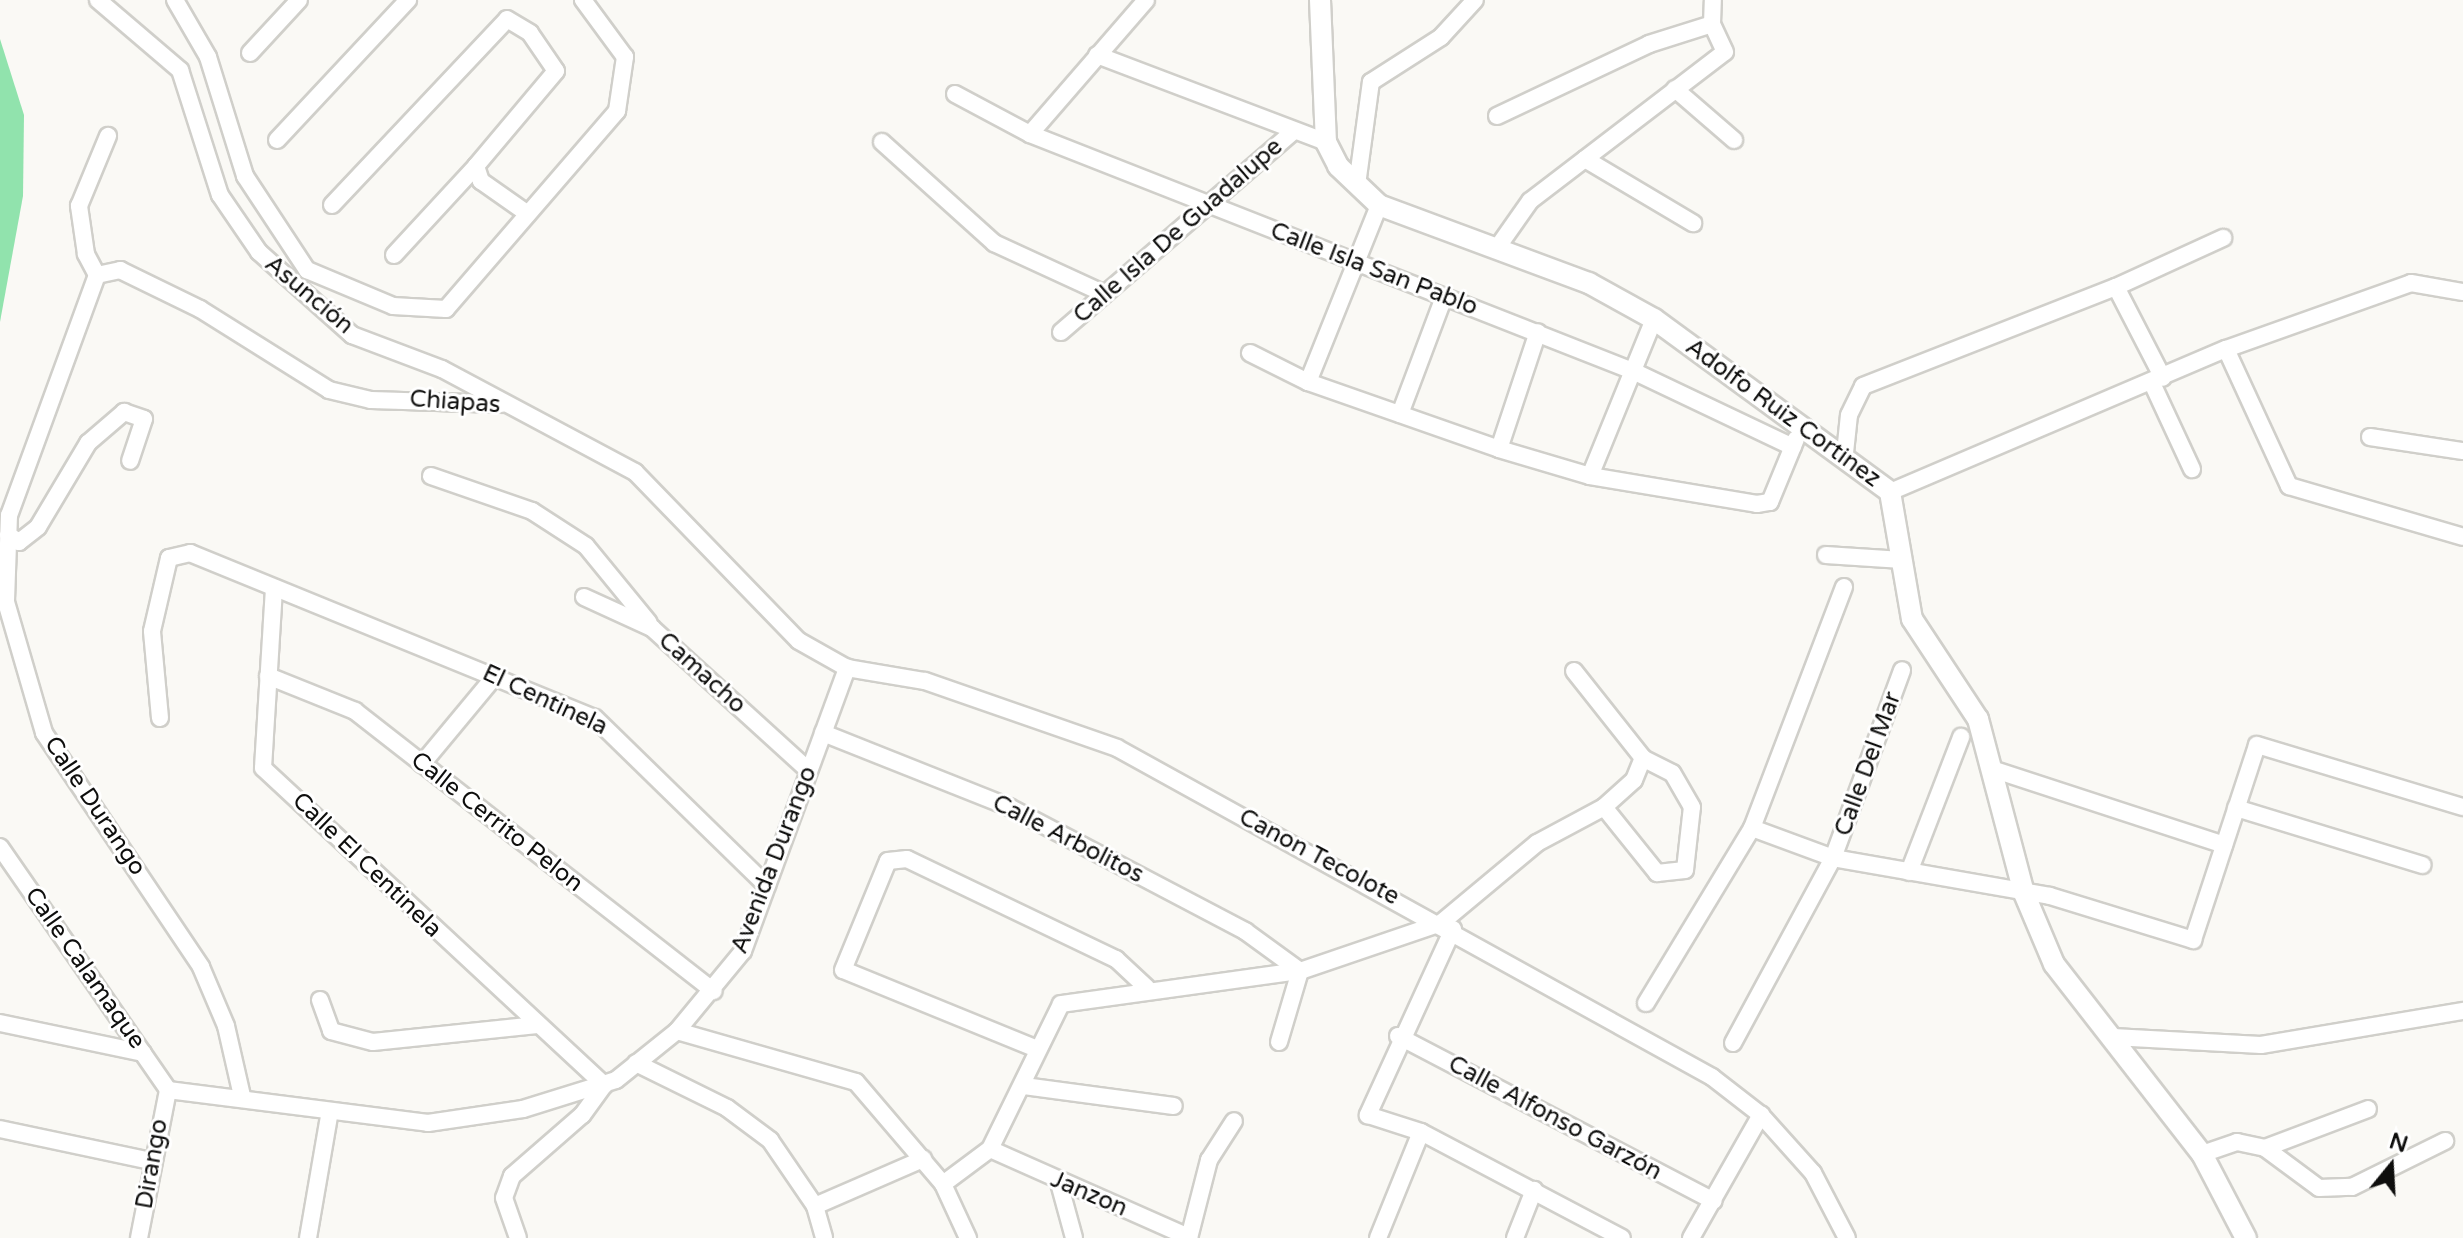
<!DOCTYPE html>
<meta charset="utf-8">
<style>
body{margin:0}
#map{position:relative;width:2463px;height:1238px;overflow:hidden;background:#faf9f5;font-family:"Varela Round",sans-serif}
div>[style]{position:absolute}
.green>*{inset:0;background:#91e3ad}
.roads{filter:drop-shadow(2px 0 #d0cfca) drop-shadow(-2px 0 #d0cfca) drop-shadow(0 2px #d0cfca) drop-shadow(0 -2px #d0cfca)}
.minor>*{height:16px;margin:-8px;padding:0 8px;transform-origin:8px;border-radius:8px;background:#fff}
.major>*{height:20px;margin:-10px;padding:0 10px;transform-origin:10px;border-radius:10px;background:#fff}
span{translate:-50% -50%;white-space:nowrap;text-align:center;line-height:1.15;-webkit-text-stroke:6px #fff;paint-order:stroke}
.street-label{font-size:24px;color:#0e0e0d}
.north{position:absolute;left:2351px;top:1126px;width:80px;height:80px;-webkit-text-stroke:6px #fff;paint-order:stroke;rotate:18deg;font-size:22px;font-weight:700;line-height:32px;text-align:center;color:#0e0e0d}
.north::after{content:'';display:block;margin:auto;width:28px;height:36px;background:#0e0e0d;clip-path:polygon(50% 0,100% 100%,50% 72%,0 100%)}
</style>
<div id="map">
<div class="green">
<div style="clip-path:polygon(0 39px,24px 115px,23px 196px,0 322px)"></div>
</div>
<div class="roads">
<div class="minor">
<div style="left:98px;top:0;width:108px;rotate:40.5deg"></div>
<div style="left:180px;top:70px;width:131px;rotate:72.3deg"></div>
<div style="left:220px;top:195px;width:69px;rotate:55.6deg"></div>
<div style="left:259px;top:252px;width:125px;rotate:41.7deg"></div>
<div style="left:352px;top:335px;width:96px;rotate:20.7deg"></div>
<div style="left:442px;top:369px;width:219px;rotate:28.1deg"></div>
<div style="left:635px;top:472px;width:235px;rotate:45.9deg"></div>
<div style="left:799px;top:641px;width:55px;rotate:29.4deg"></div>
<div style="left:847px;top:668px;width:79px;rotate:9.5deg"></div>
<div style="left:925px;top:681px;width:203px;rotate:19.2deg"></div>
<div style="left:1117px;top:748px;width:680px;rotate:28.94deg"></div>
<div style="left:1712px;top:1077px;width:62px;rotate:37.8deg"></div>
<div style="left:1761px;top:1115px;width:78px;rotate:48.1deg"></div>
<div style="left:1813px;top:1173px;width:73px;rotate:62.4deg"></div>
<div style="left:175px;top:0;width:66px;rotate:59.9deg"></div>
<div style="left:208px;top:57px;width:125px;rotate:72.7deg"></div>
<div style="left:245px;top:176px;width:113px;rotate:56.6deg"></div>
<div style="left:307px;top:270px;width:93px;rotate:22.7deg"></div>
<div style="left:393px;top:306px;width:53px;rotate:3.2deg"></div>
<div style="left:446px;top:309px;width:262px;rotate:-49.2deg"></div>
<div style="left:617px;top:111px;width:55px;rotate:-81.6deg"></div>
<div style="left:625px;top:57px;width:71px;rotate:-126.4deg"></div>
<div style="left:250px;top:53px;width:72px;rotate:-47.2deg"></div>
<div style="left:1097px;top:55px;width:245px;rotate:20.8deg"></div>
<div style="left:1675px;top:89px;width:78px;rotate:40.8deg"></div>
<div style="left:955px;top:94px;width:85px;rotate:28.1deg"></div>
<div style="left:1030px;top:134px;width:648px;rotate:21.46deg"></div>
<div style="left:1633px;top:371px;width:177px;rotate:25.4deg"></div>
<div style="left:1497px;top:116px;width:168px;rotate:-25.3deg"></div>
<div style="left:1649px;top:44px;width:66px;rotate:-17.6deg"></div>
<div style="left:1030px;top:134px;width:177px;rotate:-49.1deg"></div>
<div style="left:277px;top:140px;width:192px;rotate:-46.9deg"></div>
<div style="left:882px;top:142px;width:151px;rotate:42deg"></div>
<div style="left:994px;top:243px;width:122px;rotate:24.7deg"></div>
<div style="left:1585px;top:159px;width:126px;rotate:30.7deg"></div>
<div style="left:1357px;top:185px;width:104px;rotate:-82.3deg"></div>
<div style="left:1371px;top:82px;width:83px;rotate:-32.7deg"></div>
<div style="left:1441px;top:37px;width:50px;rotate:-47.4deg"></div>
<div style="left:332px;top:205px;width:255px;rotate:-46.7deg"></div>
<div style="left:507px;top:19px;width:27px;rotate:31deg"></div>
<div style="left:530px;top:33px;width:46px;rotate:55.6deg"></div>
<div style="left:556px;top:71px;width:124px;rotate:130.1deg"></div>
<div style="left:476px;top:166px;width:16px;rotate:72deg"></div>
<div style="left:481px;top:181px;width:57px;rotate:35.1deg"></div>
<div style="left:1497px;top:248px;width:57px;rotate:-54.9deg"></div>
<div style="left:1530px;top:201px;width:245px;rotate:-37.4deg"></div>
<div style="left:1725px;top:52px;width:31px;rotate:-115deg"></div>
<div style="left:1712px;top:24px;width:24px;rotate:-88deg"></div>
<div style="left:394px;top:255px;width:121px;rotate:-47.3deg"></div>
<div style="left:97px;top:275px;width:256px;rotate:110.1deg"></div>
<div style="left:9px;top:515px;width:87px;rotate:92deg"></div>
<div style="left:6px;top:602px;width:136px;rotate:73.8deg"></div>
<div style="left:44px;top:733px;width:282px;rotate:56.1deg"></div>
<div style="left:201px;top:967px;width:64px;rotate:67deg"></div>
<div style="left:226px;top:1026px;width:72px;rotate:77.1deg"></div>
<div style="left:97px;top:275px;width:24px;rotate:-12deg"></div>
<div style="left:120px;top:270px;width:89px;rotate:26deg"></div>
<div style="left:200px;top:309px;width:152px;rotate:32.1deg"></div>
<div style="left:329px;top:390px;width:43px;rotate:13.4deg"></div>
<div style="left:371px;top:400px;width:130px;rotate:1.8deg"></div>
<div style="left:97px;top:275px;width:24px;rotate:-118deg"></div>
<div style="left:86px;top:254px;width:49px;rotate:-98.3deg"></div>
<div style="left:79px;top:206px;width:76px;rotate:-67.5deg"></div>
<div style="left:2116px;top:287px;width:118px;rotate:-24.6deg"></div>
<div style="left:1061px;top:332px;width:308px;rotate:-40.8deg"></div>
<div style="left:2226px;top:349px;width:151px;rotate:65.3deg"></div>
<div style="left:2289px;top:486px;width:181px;rotate:16.3deg"></div>
<div style="left:1250px;top:353px;width:65px;rotate:26.6deg"></div>
<div style="left:1308px;top:382px;width:202px;rotate:19.3deg"></div>
<div style="left:1499px;top:449px;width:95px;rotate:16.5deg"></div>
<div style="left:1590px;top:476px;width:169px;rotate:9.5deg"></div>
<div style="left:1757px;top:504px;width:13px;rotate:-9deg"></div>
<div style="left:1770px;top:502px;width:68px;rotate:-67.6deg"></div>
<div style="left:1308px;top:382px;width:191px;rotate:-68.1deg"></div>
<div style="left:2152px;top:383px;width:95px;rotate:65.1deg"></div>
<div style="left:1400px;top:414px;width:125px;rotate:-69.4deg"></div>
<div style="left:2370px;top:437px;width:94px;rotate:8.6deg"></div>
<div style="left:1499px;top:449px;width:123px;rotate:-71.6deg"></div>
<div style="left:1845px;top:453px;width:38px;rotate:-84deg"></div>
<div style="left:1849px;top:415px;width:32px;rotate:-64deg"></div>
<div style="left:1863px;top:386px;width:272px;rotate:-21.4deg"></div>
<div style="left:2116px;top:287px;width:102px;rotate:62.7deg"></div>
<div style="left:431px;top:476px;width:107px;rotate:19.1deg"></div>
<div style="left:532px;top:511px;width:64px;rotate:32.9deg"></div>
<div style="left:586px;top:546px;width:99px;rotate:50.7deg"></div>
<div style="left:1590px;top:476px;width:170px;rotate:-67.8deg"></div>
<div style="left:1890px;top:492px;width:365px;rotate:-23.1deg"></div>
<div style="left:2226px;top:349px;width:196px;rotate:-19.6deg"></div>
<div style="left:2411px;top:283px;width:53px;rotate:9.8deg"></div>
<div style="left:8px;top:535px;width:13px;rotate:32deg"></div>
<div style="left:19px;top:542px;width:24px;rotate:-38deg"></div>
<div style="left:38px;top:527px;width:98px;rotate:-59.2deg"></div>
<div style="left:88px;top:443px;width:48px;rotate:-40.7deg"></div>
<div style="left:124px;top:412px;width:21px;rotate:19deg"></div>
<div style="left:144px;top:419px;width:44px;rotate:108.4deg"></div>
<div style="left:1826px;top:555px;width:76px;rotate:3.8deg"></div>
<div style="left:274px;top:588px;width:180px;rotate:93.5deg"></div>
<div style="left:263px;top:768px;width:466px;rotate:42.9deg"></div>
<div style="left:604px;top:1085px;width:37px;rotate:126deg"></div>
<div style="left:582px;top:1115px;width:93px;rotate:138.9deg"></div>
<div style="left:512px;top:1176px;width:23px;rotate:110deg"></div>
<div style="left:504px;top:1198px;width:42px;rotate:70.7deg"></div>
<div style="left:584px;top:597px;width:75px;rotate:24.5deg"></div>
<div style="left:652px;top:628px;width:210px;rotate:42.3deg"></div>
<div style="left:268px;top:676px;width:94px;rotate:21.9deg"></div>
<div style="left:355px;top:711px;width:455px;rotate:38deg"></div>
<div style="left:160px;top:718px;width:87px;rotate:-95.3deg"></div>
<div style="left:152px;top:631px;width:75px;rotate:-76.9deg"></div>
<div style="left:169px;top:558px;width:22px;rotate:-13deg"></div>
<div style="left:190px;top:553px;width:437px;rotate:22.2deg"></div>
<div style="left:595px;top:718px;width:240px;rotate:44.3deg"></div>
<div style="left:823px;top:733px;width:200px;rotate:21.7deg"></div>
<div style="left:1009px;top:807px;width:267px;rotate:27.7deg"></div>
<div style="left:1245px;top:931px;width:68px;rotate:36deg"></div>
<div style="left:422px;top:764px;width:114px;rotate:-50.3deg"></div>
<div style="left:1995px;top:770px;width:241px;rotate:18.1deg"></div>
<div style="left:1604px;top:807px;width:85px;rotate:51.2deg"></div>
<div style="left:1657px;top:873px;width:28px;rotate:-6deg"></div>
<div style="left:1685px;top:870px;width:63px;rotate:-83.7deg"></div>
<div style="left:1692px;top:807px;width:39px;rotate:-120deg"></div>
<div style="left:1672px;top:773px;width:33px;rotate:-153deg"></div>
<div style="left:2236px;top:808px;width:195px;rotate:17deg"></div>
<div style="left:1752px;top:828px;width:86px;rotate:20.3deg"></div>
<div style="left:1833px;top:858px;width:220px;rotate:9.9deg"></div>
<div style="left:2050px;top:896px;width:150px;rotate:17.1deg"></div>
<div style="left:2193px;top:940px;width:205px;rotate:-71.8deg"></div>
<div style="left:2257px;top:745px;width:215px;rotate:16.8deg"></div>
<div style="left:0;top:847px;width:295px;rotate:55.3deg"></div>
<div style="left:1909px;top:872px;width:145px;rotate:-68.9deg"></div>
<div style="left:1453px;top:929px;width:205px;rotate:114.6deg"></div>
<div style="left:1368px;top:1115px;width:56px;rotate:17.8deg"></div>
<div style="left:1421px;top:1132px;width:227px;rotate:27.8deg"></div>
<div style="left:320px;top:1000px;width:33px;rotate:70deg"></div>
<div style="left:331px;top:1031px;width:43px;rotate:14.7deg"></div>
<div style="left:373px;top:1042px;width:165px;rotate:-5.9deg"></div>
<div style="left:1646px;top:1003px;width:205px;rotate:-58.8deg"></div>
<div style="left:1752px;top:828px;width:258px;rotate:-69.1deg"></div>
<div style="left:0;top:1023px;width:146px;rotate:11.8deg"></div>
<div style="left:677px;top:1031px;width:186px;rotate:15.9deg"></div>
<div style="left:856px;top:1082px;width:134px;rotate:49.5deg"></div>
<div style="left:943px;top:1184px;width:60px;rotate:65.2deg"></div>
<div style="left:1398px;top:1036px;width:356px;rotate:27.6deg"></div>
<div style="left:2113px;top:1037px;width:148px;rotate:3.1deg"></div>
<div style="left:2261px;top:1045px;width:205px;rotate:-9.6deg"></div>
<div style="left:1279px;top:1042px;width:74px;rotate:-73.5deg"></div>
<div style="left:1733px;top:1043px;width:210px;rotate:-61.6deg"></div>
<div style="left:1833px;top:858px;width:200px;rotate:-69.8deg"></div>
<div style="left:1037px;top:1049px;width:209px;rotate:-157.8deg"></div>
<div style="left:843px;top:970px;width:118px;rotate:-67.6deg"></div>
<div style="left:888px;top:861px;width:19px;rotate:-6deg"></div>
<div style="left:907px;top:859px;width:232px;rotate:25.6deg"></div>
<div style="left:1116px;top:959px;width:42px;rotate:43.1deg"></div>
<div style="left:636px;top:1063px;width:102px;rotate:26.3deg"></div>
<div style="left:727px;top:1108px;width:54px;rotate:36.7deg"></div>
<div style="left:770px;top:1140px;width:80px;rotate:55.7deg"></div>
<div style="left:815px;top:1206px;width:33px;rotate:74deg"></div>
<div style="left:1024px;top:1086px;width:151px;rotate:7.6deg"></div>
<div style="left:168px;top:1090px;width:262px;rotate:7.2deg"></div>
<div style="left:428px;top:1123px;width:96px;rotate:-8.4deg"></div>
<div style="left:523px;top:1109px;width:97px;rotate:-17.3deg"></div>
<div style="left:616px;top:1080px;width:78px;rotate:-38.8deg"></div>
<div style="left:677px;top:1031px;width:104px;rotate:-50.5deg"></div>
<div style="left:743px;top:951px;width:302px;rotate:-69.8deg"></div>
<div style="left:0;top:1129px;width:154px;rotate:12deg"></div>
<div style="left:2265px;top:1148px;width:110px;rotate:-20.7deg"></div>
<div style="left:990px;top:1149px;width:218px;rotate:23.9deg"></div>
<div style="left:2202px;top:1154px;width:37px;rotate:-19deg"></div>
<div style="left:2237px;top:1142px;width:29px;rotate:12deg"></div>
<div style="left:2265px;top:1148px;width:67px;rotate:36.5deg"></div>
<div style="left:2319px;top:1188px;width:33px;rotate:-2deg"></div>
<div style="left:2352px;top:1187px;width:104px;rotate:-26.3deg"></div>
<div style="left:1059px;top:1183px;width:57px;rotate:74.7deg"></div>
<div style="left:943px;top:1184px;width:59px;rotate:-36.7deg"></div>
<div style="left:990px;top:1149px;width:161px;rotate:-63.9deg"></div>
<div style="left:1061px;top:1004px;width:241px;rotate:-7.9deg"></div>
<div style="left:1300px;top:971px;width:149px;rotate:-18.8deg"></div>
<div style="left:1441px;top:923px;width:125px;rotate:-39.8deg"></div>
<div style="left:1537px;top:843px;width:76px;rotate:-28.2deg"></div>
<div style="left:1604px;top:807px;width:40px;rotate:-42deg"></div>
<div style="left:1634px;top:780px;width:24px;rotate:-68deg"></div>
<div style="left:1643px;top:758px;width:111px;rotate:-128.4deg"></div>
<div style="left:815px;top:1206px;width:118px;rotate:-23.5deg"></div>
<div style="left:139px;top:1238px;width:151px;rotate:-78.9deg"></div>
<div style="left:308px;top:1238px;width:124px;rotate:-80.2deg"></div>
<div style="left:1189px;top:1238px;width:81px;rotate:-75.6deg"></div>
<div style="left:1209px;top:1160px;width:46px;rotate:-57.3deg"></div>
<div style="left:1378px;top:1238px;width:114px;rotate:-67.9deg"></div>
<div style="left:1515px;top:1238px;width:52px;rotate:-68.4deg"></div>
<div style="left:1691px;top:1238px;width:142px;rotate:-60.4deg"></div>
</div>
<div class="major">
<div style="left:1320px;top:0;width:142px;rotate:87.6deg"></div>
<div style="left:1326px;top:142px;width:27px;rotate:63deg"></div>
<div style="left:1338px;top:166px;width:57px;rotate:43.6deg"></div>
<div style="left:1379px;top:205px;width:224px;rotate:20.4deg"></div>
<div style="left:1589px;top:283px;width:74px;rotate:29deg"></div>
<div style="left:1654px;top:319px;width:293px;rotate:36.2deg"></div>
<div style="left:1890px;top:492px;width:129px;rotate:80.2deg"></div>
<div style="left:1912px;top:619px;width:120px;rotate:56.6deg"></div>
<div style="left:1978px;top:719px;width:180px;rotate:75.2deg"></div>
<div style="left:2024px;top:893px;width:77px;rotate:67.1deg"></div>
<div style="left:2054px;top:964px;width:241px;rotate:52.1deg"></div>
<div style="left:2202px;top:1154px;width:95px;rotate:62.4deg"></div>
</div>
</div>
<div class="street-label">
<span style="left:1178px;top:231px;rotate:-41deg">Calle Isla De Guadalupe</span>
<span style="left:1374px;top:269px;rotate:21deg">Calle Isla San Pablo</span>
<span style="left:309px;top:295px;rotate:40deg">Asunción</span>
<span style="left:455px;top:402px;rotate:4deg">Chiapas</span>
<span style="left:1783px;top:413px;rotate:36deg">Adolfo Ruiz Cortinez</span>
<span style="left:702px;top:673px;rotate:42deg">Camacho</span>
<span style="left:545px;top:700px;rotate:25deg">El Centinela</span>
<span style="left:1868px;top:764px;rotate:-70deg">Calle Del Mar</span>
<span style="left:95px;top:806px;rotate:56deg">Calle Durango</span>
<span style="left:497px;top:822px;rotate:38deg">Calle Cerrito Pelon</span>
<span style="left:1068px;top:839px;rotate:27deg">Calle Arbolitos</span>
<span style="left:1319px;top:857px;rotate:28deg">Canon Tecolote</span>
<span style="left:774px;top:860px;rotate:-69deg">Avenida Durango</span>
<span style="left:367px;top:865px;rotate:44deg">Calle El Centinela</span>
<span style="left:85px;top:968px;rotate:55deg">Calle Calamaque</span>
<span style="left:1555px;top:1118px;rotate:28deg">Calle Alfonso Garzón</span>
<span style="left:152px;top:1164px;rotate:-80deg">Dirango</span>
<span style="left:1089px;top:1194px;rotate:23deg">Janzon</span>
</div>
<div class="north">N</div>
</div>
